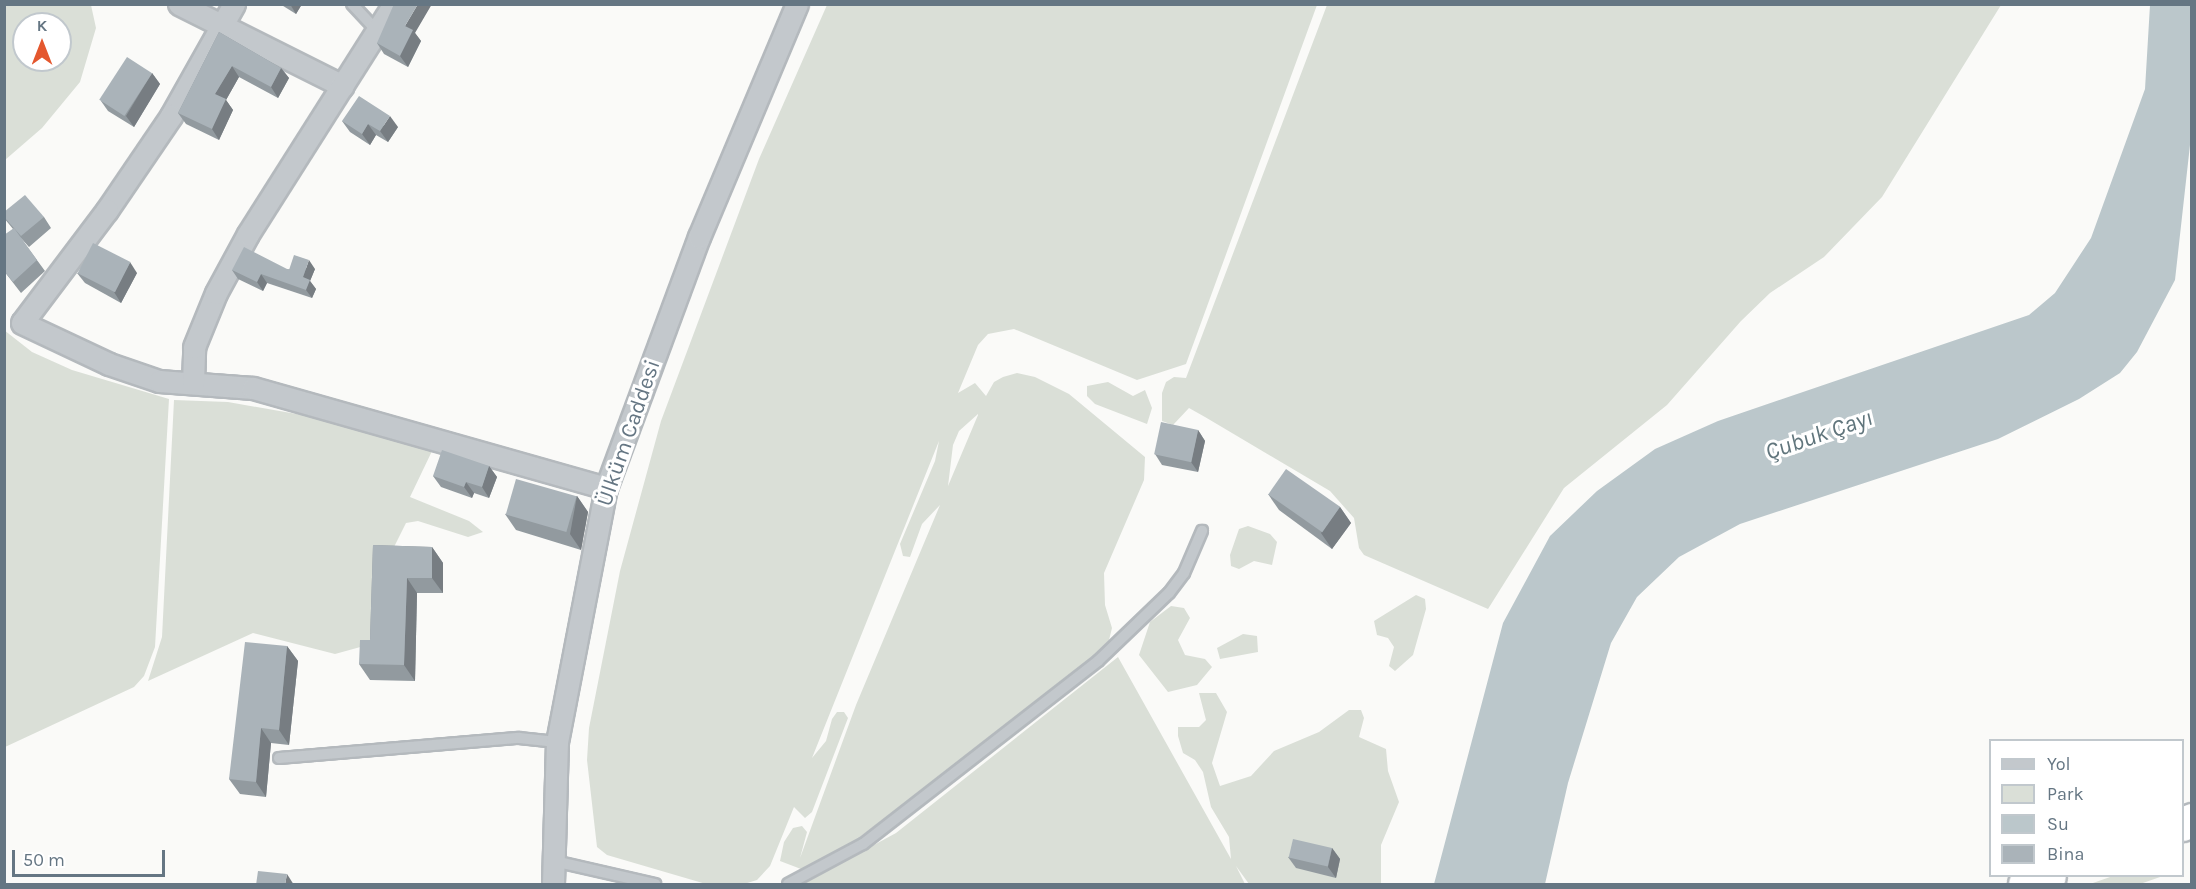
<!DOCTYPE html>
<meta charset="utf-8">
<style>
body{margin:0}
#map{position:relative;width:2196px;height:889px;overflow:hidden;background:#fafaf8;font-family:Karla,sans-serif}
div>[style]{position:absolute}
.green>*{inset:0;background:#dadfd7}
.water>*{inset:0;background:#bbc7cb}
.roads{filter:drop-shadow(2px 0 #b4b9bd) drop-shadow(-2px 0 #b4b9bd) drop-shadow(0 2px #b4b9bd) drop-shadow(0 -2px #b4b9bd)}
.service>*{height:10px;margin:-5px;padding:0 5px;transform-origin:5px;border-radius:5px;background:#c3c8cc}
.minor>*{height:21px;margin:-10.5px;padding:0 10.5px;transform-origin:10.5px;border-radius:10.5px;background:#c3c8cc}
.trunk>*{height:33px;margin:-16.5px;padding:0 16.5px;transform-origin:16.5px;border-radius:16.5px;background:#fff}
.wall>*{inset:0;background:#929a9f}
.shaded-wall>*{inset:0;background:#777d82}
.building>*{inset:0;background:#aab3b9;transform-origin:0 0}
span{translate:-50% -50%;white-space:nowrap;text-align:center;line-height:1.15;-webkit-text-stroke:6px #fff;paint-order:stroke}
.street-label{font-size:22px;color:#657683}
.water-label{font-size:24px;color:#60757c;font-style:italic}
.frame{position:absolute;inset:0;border:6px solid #657683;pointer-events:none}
.legend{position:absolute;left:1989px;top:739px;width:195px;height:138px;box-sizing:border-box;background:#fff;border:2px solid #c1c8cd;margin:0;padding:8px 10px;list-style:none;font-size:18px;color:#657683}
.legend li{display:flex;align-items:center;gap:12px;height:30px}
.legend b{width:30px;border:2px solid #c1c8cd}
.north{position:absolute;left:12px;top:12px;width:60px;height:60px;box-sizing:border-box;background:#fff;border:2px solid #c1c8cd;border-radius:50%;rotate:0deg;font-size:16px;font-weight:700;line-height:24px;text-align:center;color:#657683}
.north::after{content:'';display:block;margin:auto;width:21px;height:27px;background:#e4572e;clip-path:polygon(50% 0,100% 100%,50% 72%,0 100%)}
.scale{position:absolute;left:12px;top:850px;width:153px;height:27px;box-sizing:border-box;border:3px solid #657683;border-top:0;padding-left:8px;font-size:18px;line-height:21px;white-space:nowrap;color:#657683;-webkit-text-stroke:4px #fff;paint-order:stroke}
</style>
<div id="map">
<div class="green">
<div style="clip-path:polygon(evenodd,5px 4px,91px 5px,96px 28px,80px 82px,42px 128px,5px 160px,5px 4px,24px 24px,60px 24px,60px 60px,24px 60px,24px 24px)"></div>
<div style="clip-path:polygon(evenodd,827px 5px,1317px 5px,1186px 364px,1137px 380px,1014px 329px,988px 334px,978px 345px,958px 393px,975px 383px,986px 396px,994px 382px,1003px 377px,1017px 373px,1035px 377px,1069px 394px,1145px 457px,1144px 480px,1104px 573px,1105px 605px,1112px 628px,1109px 640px,1093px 657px,968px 757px,853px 842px,812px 866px,801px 869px,780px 861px,784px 842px,793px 828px,802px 826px,807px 832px,800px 858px,856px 705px,940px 505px,922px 524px,910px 557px,903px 556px,900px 544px,935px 461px,939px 441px,812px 758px,826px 741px,832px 719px,837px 712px,844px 712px,848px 718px,812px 812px,805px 818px,794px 807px,770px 866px,757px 880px,744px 884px,706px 884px,607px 855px,597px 847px,587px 760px,589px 728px,620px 571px,661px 421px,759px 159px,827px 5px,978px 414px,978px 415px,948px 486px,953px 445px,959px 431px,978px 414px)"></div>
<div style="clip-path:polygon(1327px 5px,2001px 5px,1882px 197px,1824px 257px,1770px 293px,1741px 321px,1667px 405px,1564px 488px,1488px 609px,1364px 555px,1359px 548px,1354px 518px,1330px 491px,1205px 417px,1189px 408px,1173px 425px,1162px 421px,1162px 393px,1166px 382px,1174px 377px,1186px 378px)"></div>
<div style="clip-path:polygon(4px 330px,32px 352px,72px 370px,169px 399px,155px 647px,144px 676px,134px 687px,5px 747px)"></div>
<div style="clip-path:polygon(1108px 382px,1133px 396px,1145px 390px,1152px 408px,1147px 424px,1095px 404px,1087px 396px,1087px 386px)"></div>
<div style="clip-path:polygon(174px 400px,228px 402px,308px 416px,433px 449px,410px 497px,469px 521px,483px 532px,468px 537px,418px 521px,406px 523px,394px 547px,372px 642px,364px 646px,335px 654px,253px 633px,148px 681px,162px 637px)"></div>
<div style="clip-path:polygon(1248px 526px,1270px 534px,1277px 542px,1272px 565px,1254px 561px,1239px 569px,1231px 566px,1230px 555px,1239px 529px)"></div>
<div style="clip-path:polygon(1416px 595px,1425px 599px,1426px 609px,1413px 655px,1395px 671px,1389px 666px,1394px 647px,1388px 638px,1377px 635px,1374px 621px)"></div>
<div style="clip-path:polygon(1171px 606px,1184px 608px,1190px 618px,1178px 640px,1185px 655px,1205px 659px,1212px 667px,1197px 685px,1168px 692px,1139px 655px,1150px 622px)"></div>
<div style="clip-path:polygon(1243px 634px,1257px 636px,1258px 652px,1220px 659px,1217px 648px)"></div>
<div style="clip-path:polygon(1118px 657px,1231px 859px,1229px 837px,1211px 807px,1203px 772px,1195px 760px,1183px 753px,1178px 736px,1178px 727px,1199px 727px,1206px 720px,1199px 693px,1216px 693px,1227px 712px,1212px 763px,1220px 786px,1251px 776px,1274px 751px,1319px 732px,1349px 710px,1361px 710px,1364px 718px,1359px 737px,1386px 749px,1388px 771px,1399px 802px,1381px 845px,1381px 884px,1249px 884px,1236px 866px,1245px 884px,802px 884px,896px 833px)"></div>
<div style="clip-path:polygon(2113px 876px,2163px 876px,2140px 884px,2090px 884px)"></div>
</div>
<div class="water">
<div style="clip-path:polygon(2150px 5px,2191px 5px,2192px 127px,2175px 280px,2137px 352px,2120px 373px,2079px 399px,1998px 439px,1740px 524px,1679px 557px,1637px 597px,1611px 643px,1568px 783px,1545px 884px,1434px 884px,1503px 623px,1550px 536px,1597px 491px,1655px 449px,1718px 421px,2029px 315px,2055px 293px,2091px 238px,2145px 89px)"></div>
</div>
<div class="roads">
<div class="service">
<div style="left:352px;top:4px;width:37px;rotate:47deg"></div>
<div style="left:279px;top:758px;width:241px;rotate:-4.8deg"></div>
<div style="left:519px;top:738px;width:38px;rotate:6deg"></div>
<div style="left:554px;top:861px;width:104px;rotate:12.8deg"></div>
<div style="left:788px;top:884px;width:85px;rotate:-28.1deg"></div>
<div style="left:863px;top:844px;width:298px;rotate:-37.9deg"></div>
<div style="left:1098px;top:661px;width:98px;rotate:-43.8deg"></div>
<div style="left:1169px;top:593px;width:25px;rotate:-53deg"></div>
<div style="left:1184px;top:573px;width:46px;rotate:-66.8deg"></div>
</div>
<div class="minor">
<div style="left:179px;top:4px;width:183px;rotate:26.6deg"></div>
<div style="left:234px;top:4px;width:129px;rotate:119.4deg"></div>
<div style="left:171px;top:116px;width:114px;rotate:124.2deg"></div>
<div style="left:107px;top:210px;width:141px;rotate:127deg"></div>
<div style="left:22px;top:323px;width:96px;rotate:25.2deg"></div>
<div style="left:109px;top:364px;width:53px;rotate:18.8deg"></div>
<div style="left:159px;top:381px;width:94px;rotate:4.3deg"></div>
<div style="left:253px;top:388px;width:367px;rotate:15.8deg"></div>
<div style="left:193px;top:383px;width:36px;rotate:-88deg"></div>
<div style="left:194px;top:347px;width:58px;rotate:-67.8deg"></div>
<div style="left:216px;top:293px;width:67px;rotate:-61.5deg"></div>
<div style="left:248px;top:234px;width:272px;rotate:-57.6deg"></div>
<div style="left:553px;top:884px;width:142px;rotate:-88.4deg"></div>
<div style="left:557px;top:742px;width:259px;rotate:-79.1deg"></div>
<div style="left:606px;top:488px;width:268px;rotate:-69.7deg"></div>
<div style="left:699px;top:237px;width:253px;rotate:-67.2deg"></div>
</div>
<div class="trunk">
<div style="left:2182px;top:824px;width:11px;rotate:-22deg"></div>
<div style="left:2025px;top:884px;width:25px;rotate:-18deg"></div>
</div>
</div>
<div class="wall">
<div style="clip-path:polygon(280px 4px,302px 4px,296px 14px)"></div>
<div style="clip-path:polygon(219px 32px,281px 68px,289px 78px,278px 98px,239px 77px,226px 100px,233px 110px,219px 140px,186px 124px,178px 113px)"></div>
<div style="clip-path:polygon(415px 33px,421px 41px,408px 67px,384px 54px,377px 43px)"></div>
<div style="clip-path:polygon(152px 73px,160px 84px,134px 127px,108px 111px,101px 101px)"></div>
<div style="clip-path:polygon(342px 121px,398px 127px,388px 142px,376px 135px,370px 145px,350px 132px)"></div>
<div style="clip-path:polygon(4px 212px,44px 217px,51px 228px,29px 247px,20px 237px,45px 271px,21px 293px,4px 271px,5px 245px,13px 229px,4px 218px)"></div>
<div style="clip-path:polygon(315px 269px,310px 281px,316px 289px,312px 298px,267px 283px,263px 291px,238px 279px,232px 270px)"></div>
<div style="clip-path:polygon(77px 273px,137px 273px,121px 303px,85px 283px)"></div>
<div style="clip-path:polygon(1198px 430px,1205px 441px,1198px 472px,1162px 465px,1155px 454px)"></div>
<div style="clip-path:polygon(489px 466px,497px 477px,489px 498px,474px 493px,472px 498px,441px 487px,433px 476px)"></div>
<div style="clip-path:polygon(1268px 494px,1340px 507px,1351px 523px,1332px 549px,1279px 510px)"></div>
<div style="clip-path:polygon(577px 496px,588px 512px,581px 550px,516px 530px,505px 514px)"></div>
<div style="clip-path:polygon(373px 545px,432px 547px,443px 563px,443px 593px,417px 593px,415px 681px,370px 680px,359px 664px,370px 640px)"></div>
<div style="clip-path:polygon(287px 646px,298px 661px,289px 745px,271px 743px,266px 797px,240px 794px,229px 779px)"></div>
<div style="clip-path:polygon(1332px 848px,1340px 859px,1336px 878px,1296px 868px,1288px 857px)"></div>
</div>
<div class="shaded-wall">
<div style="clip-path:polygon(290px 4px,302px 4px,296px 14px)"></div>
<div style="clip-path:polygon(418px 4px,432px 4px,415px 33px,421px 41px,408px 67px,400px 56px,405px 26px)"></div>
<div style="clip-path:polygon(232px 66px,239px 77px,226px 100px,233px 110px,219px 140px,212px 129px,215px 94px)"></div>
<div style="clip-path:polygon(281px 68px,289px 78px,278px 98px,271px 87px)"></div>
<div style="clip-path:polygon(152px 73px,160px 84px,134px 127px,126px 116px)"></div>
<div style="clip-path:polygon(390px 116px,398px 127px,388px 142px,380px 131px)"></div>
<div style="clip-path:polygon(368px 124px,376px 135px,370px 145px,362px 134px)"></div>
<div style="clip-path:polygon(309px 260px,315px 269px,310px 281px,316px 289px,312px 298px,306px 290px,303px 277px)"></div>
<div style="clip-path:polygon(130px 262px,137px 273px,121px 303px,114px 292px)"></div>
<div style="clip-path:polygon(261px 274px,267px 283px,263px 291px,257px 282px)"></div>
<div style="clip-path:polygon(1198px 430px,1205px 441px,1198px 472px,1191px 462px)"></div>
<div style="clip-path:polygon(489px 466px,497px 477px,489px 498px,482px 487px)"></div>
<div style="clip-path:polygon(466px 482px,474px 493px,472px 498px,464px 487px)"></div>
<div style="clip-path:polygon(577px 496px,588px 512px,581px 550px,570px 534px)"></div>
<div style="clip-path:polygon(1340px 507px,1351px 523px,1332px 549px,1321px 533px)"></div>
<div style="clip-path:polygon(432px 547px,443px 563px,443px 593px,432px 578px)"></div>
<div style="clip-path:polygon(407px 578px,417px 593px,415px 681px,404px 665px)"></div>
<div style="clip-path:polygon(287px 646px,298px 661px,289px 745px,279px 730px)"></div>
<div style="clip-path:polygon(261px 728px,271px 743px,266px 797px,256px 782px)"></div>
<div style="clip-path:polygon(1332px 848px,1340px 859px,1336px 878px,1328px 867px)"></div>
<div style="clip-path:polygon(287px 874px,294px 885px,285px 885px)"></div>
</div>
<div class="building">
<div style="clip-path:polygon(394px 4px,418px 4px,405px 26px,413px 30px,400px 56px,377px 43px)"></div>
<div style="clip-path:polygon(219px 32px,281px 68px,271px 87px,232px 66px,215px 94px,226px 99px,212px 129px,178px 113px)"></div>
<div style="left:127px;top:57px;width:30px;height:51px;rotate:33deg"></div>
<div style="clip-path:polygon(359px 96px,390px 116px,380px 131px,368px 124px,362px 134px,342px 121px)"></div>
<div style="clip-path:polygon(25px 195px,44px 217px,21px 236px,4px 217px,4px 212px)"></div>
<div style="clip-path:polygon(14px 228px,37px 260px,13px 282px,4px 271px,4px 246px,5px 245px,4px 244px,4px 235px)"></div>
<div style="left:93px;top:243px;width:42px;height:34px;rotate:27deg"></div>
<div style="clip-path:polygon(244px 247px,289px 270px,294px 255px,309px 260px,303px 277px,310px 280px,306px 290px,261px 274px,257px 282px,232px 270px)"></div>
<div style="left:1161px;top:422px;width:38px;height:33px;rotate:12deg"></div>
<div style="clip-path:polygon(442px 450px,489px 466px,482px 487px,466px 482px,464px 487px,433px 476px)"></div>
<div style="left:1286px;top:469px;width:66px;height:31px;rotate:35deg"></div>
<div style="left:516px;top:479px;width:63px;height:37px;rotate:16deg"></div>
<div style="clip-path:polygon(373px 545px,432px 547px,432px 578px,407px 578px,404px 665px,359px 664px,360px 640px,370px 640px)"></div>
<div style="clip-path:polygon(245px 642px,287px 646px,279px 730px,261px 728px,256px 782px,229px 779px)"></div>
<div style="left:1293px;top:839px;width:40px;height:19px;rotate:13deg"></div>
<div style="clip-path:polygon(258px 871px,287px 874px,285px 885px,256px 885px)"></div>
</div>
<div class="street-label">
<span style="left:629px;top:433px;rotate:-71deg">Ülküm Caddesi</span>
</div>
<div class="water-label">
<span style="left:1819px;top:435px;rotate:-19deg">Çubuk Çayı</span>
</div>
<div class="frame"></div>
<ul class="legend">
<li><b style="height:8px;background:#c3c8cc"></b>Yol</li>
<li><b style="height:16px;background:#dadfd7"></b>Park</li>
<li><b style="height:16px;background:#bbc7cb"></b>Su</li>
<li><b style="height:16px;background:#aab3b9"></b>Bina</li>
</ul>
<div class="north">K</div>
<div class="scale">50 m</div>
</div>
